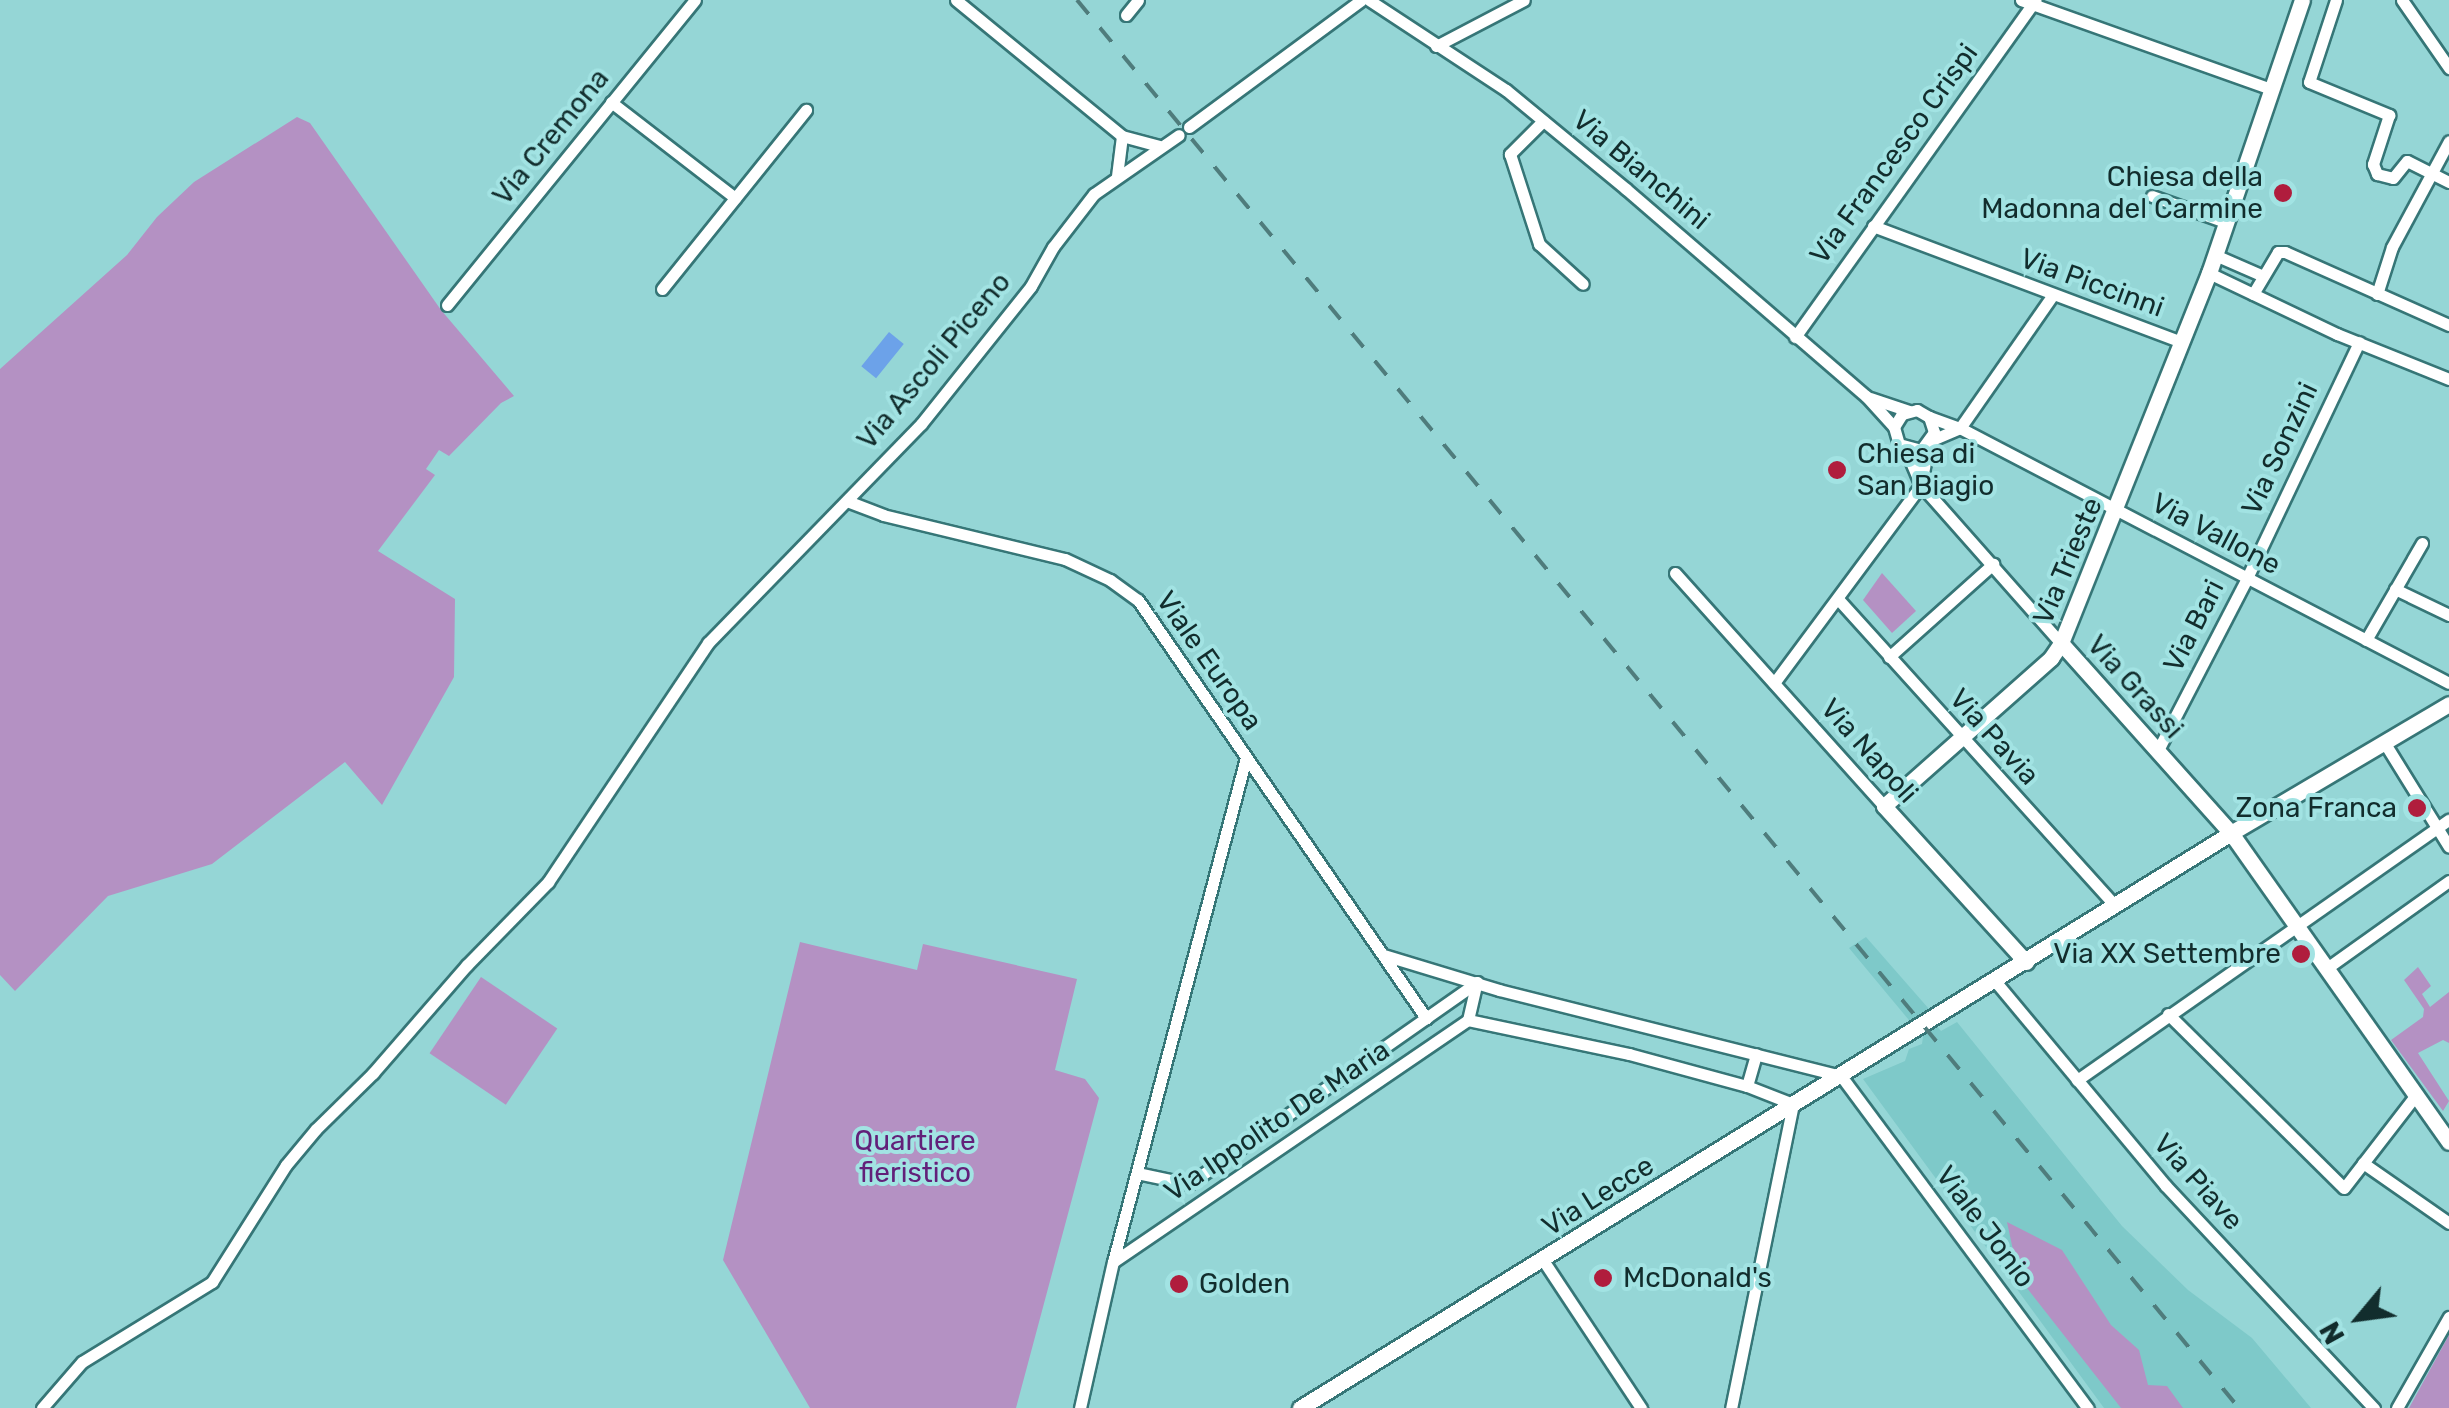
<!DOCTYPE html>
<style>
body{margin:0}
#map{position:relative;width:2449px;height:1408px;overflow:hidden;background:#95d6d6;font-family:Rubik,sans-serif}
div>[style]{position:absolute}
.built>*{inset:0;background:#7ec9c9}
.green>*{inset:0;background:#b491c3;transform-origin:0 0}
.water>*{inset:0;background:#6ca2e9;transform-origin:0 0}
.roads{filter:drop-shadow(2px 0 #367677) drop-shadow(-2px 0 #367677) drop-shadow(0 2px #367677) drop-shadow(0 -2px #367677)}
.street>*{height:11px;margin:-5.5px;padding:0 5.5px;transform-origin:5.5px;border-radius:5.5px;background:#fff}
.secondary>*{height:15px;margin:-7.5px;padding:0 7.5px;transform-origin:7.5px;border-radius:7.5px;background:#fff}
.rail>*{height:4px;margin-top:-2px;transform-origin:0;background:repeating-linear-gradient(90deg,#4f7c7c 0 18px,transparent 0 36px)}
.dots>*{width:28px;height:28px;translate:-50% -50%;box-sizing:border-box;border:5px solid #a2e3e3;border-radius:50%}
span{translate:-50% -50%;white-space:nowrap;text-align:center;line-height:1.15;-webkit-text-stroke:8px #a2e3e3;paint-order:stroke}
.street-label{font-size:28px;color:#122d2d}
.poi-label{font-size:28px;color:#122d2d}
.right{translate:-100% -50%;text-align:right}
.left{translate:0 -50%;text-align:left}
.park-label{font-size:28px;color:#622079}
.north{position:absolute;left:2309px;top:1268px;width:100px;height:100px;-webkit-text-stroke:8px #a2e3e3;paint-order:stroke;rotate:241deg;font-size:28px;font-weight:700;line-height:40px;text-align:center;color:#122d2d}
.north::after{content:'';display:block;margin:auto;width:35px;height:45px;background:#122d2d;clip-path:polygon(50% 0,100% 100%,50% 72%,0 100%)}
</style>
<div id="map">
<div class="built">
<div style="clip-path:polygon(1866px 937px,1929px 1009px,1926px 1013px,1941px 1031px,1957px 1022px,2122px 1226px,2188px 1290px,2252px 1338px,2311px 1408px,2104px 1408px,1863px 1079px,1905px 1061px,1909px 1049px,1922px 1044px,1923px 1037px,1849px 948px)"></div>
</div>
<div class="green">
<div style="clip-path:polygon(297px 117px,310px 123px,441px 310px,514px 396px,501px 403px,449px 456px,439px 450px,426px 469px,435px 475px,378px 551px,455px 599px,454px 677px,382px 805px,345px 762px,212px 864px,108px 896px,15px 991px,0 975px,0 369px,127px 255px,157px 217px,194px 182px)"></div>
<div style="clip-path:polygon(1882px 573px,1916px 611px,1892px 633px,1863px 600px)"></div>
<div style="clip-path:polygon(800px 942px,917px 970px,923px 944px,1077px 979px,1055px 1070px,1085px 1079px,1099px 1098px,1016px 1408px,810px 1408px,723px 1260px)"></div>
<div style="clip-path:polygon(2418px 967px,2431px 986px,2422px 994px,2430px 1007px,2449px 992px,2449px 1043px,2443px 1040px,2418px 1053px,2449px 1101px,2443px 1111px,2391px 1040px,2423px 1017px,2424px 1009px,2404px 980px)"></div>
<div style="left:481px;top:977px;width:92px;height:92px;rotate:34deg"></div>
<div style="clip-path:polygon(2007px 1222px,2062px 1250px,2111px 1325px,2139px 1350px,2148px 1385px,2167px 1386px,2183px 1408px,2121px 1408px,2019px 1278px)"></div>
<div style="clip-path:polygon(2449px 1335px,2449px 1408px,2409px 1408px)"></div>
</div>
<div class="water">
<div style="left:889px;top:332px;width:19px;height:44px;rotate:39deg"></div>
</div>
<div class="roads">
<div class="street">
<div style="left:956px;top:0;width:215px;rotate:39.3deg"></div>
<div style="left:1122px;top:136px;width:38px;rotate:15deg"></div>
<div style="left:1369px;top:0;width:164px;rotate:33.3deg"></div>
<div style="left:1506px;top:90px;width:156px;rotate:39.5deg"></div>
<div style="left:1626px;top:189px;width:317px;rotate:40.8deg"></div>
<div style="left:1866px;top:396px;width:42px;rotate:47.9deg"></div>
<div style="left:1894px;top:427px;width:18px;rotate:74deg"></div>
<div style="left:1899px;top:444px;width:23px;rotate:15deg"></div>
<div style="left:1921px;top:450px;width:22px;rotate:-54deg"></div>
<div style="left:1934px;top:432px;width:16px;rotate:-108deg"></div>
<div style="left:1929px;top:417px;width:14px;rotate:-150deg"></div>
<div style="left:1917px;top:410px;width:16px;rotate:165deg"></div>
<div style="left:1902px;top:414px;width:15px;rotate:122deg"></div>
<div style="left:2021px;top:0;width:265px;rotate:19.6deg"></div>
<div style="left:2336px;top:0;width:86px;rotate:108.2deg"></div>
<div style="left:2309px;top:82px;width:87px;rotate:22.4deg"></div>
<div style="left:2389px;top:115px;width:52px;rotate:108.1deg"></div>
<div style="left:2373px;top:164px;width:11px;rotate:68deg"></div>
<div style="left:2377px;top:174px;width:16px;rotate:14deg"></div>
<div style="left:2393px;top:178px;width:22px;rotate:-51deg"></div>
<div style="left:2407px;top:161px;width:47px;rotate:26.6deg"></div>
<div style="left:2402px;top:0;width:83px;rotate:55.3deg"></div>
<div style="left:1126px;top:15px;width:19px;rotate:-51deg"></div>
<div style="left:1436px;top:46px;width:99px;rotate:-27.6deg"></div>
<div style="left:611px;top:102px;width:157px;rotate:37.7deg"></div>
<div style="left:1543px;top:121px;width:47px;rotate:135deg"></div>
<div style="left:1510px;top:154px;width:95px;rotate:72.1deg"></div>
<div style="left:1539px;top:244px;width:59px;rotate:42.3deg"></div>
<div style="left:1189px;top:127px;width:214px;rotate:-36.4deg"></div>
<div style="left:1117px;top:176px;width:40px;rotate:-82.9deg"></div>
<div style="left:2152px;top:196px;width:77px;rotate:19.6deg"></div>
<div style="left:1873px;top:226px;width:330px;rotate:20.6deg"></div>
<div style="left:2215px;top:255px;width:52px;rotate:23.6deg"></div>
<div style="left:2209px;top:273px;width:142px;rotate:25.5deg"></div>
<div style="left:2337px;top:334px;width:121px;rotate:21.9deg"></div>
<div style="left:662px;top:289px;width:230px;rotate:-51.2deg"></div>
<div style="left:2253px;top:294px;width:49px;rotate:-59.2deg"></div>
<div style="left:2278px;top:252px;width:7px"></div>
<div style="left:2285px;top:252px;width:180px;rotate:24deg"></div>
<div style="left:2377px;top:294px;width:49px;rotate:-72.3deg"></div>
<div style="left:2392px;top:247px;width:120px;rotate:-61.7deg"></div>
<div style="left:447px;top:305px;width:393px;rotate:-50.9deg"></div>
<div style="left:1795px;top:337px;width:414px;rotate:-54.5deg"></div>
<div style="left:1870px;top:398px;width:41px;rotate:18.4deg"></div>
<div style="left:1929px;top:417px;width:33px;rotate:20deg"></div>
<div style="left:1960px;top:428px;width:551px;rotate:27.54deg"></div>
<div style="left:1932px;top:440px;width:30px;rotate:-23deg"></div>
<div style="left:1960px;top:428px;width:161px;rotate:-55.1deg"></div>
<div style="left:1906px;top:450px;width:38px;rotate:67deg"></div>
<div style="left:1921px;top:485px;width:211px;rotate:48.5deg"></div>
<div style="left:847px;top:501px;width:39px;rotate:21deg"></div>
<div style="left:883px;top:515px;width:187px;rotate:13.6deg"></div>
<div style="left:1065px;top:559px;width:50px;rotate:25deg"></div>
<div style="left:1110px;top:580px;width:34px;rotate:36deg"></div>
<div style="left:1138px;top:600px;width:508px;rotate:55.43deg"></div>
<div style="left:1675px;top:573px;width:313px;rotate:48.1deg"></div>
<div style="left:2395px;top:589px;width:60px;rotate:25.7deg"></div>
<div style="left:1838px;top:599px;width:413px;rotate:47.9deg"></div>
<div style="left:2366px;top:640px;width:112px;rotate:-60deg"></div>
<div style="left:1889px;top:657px;width:140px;rotate:-41.8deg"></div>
<div style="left:1774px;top:683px;width:247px;rotate:-53.4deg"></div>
<div style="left:1921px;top:485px;width:40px;rotate:-80deg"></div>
<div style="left:2384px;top:742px;width:123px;rotate:58.2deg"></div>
<div style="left:2158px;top:750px;width:194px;rotate:-62.6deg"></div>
<div style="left:2247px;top:578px;width:261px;rotate:-64.6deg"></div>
<div style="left:1384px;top:955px;width:120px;rotate:16.9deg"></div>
<div style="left:1499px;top:990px;width:353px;rotate:14.1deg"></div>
<div style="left:1841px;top:1076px;width:414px;rotate:53.4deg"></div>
<div style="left:2327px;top:968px;width:150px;rotate:-35.5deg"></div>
<div style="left:1995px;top:981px;width:266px;rotate:50.2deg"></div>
<div style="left:2165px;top:1185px;width:306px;rotate:46.9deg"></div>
<div style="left:2168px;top:1014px;width:247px;rotate:44.7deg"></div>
<div style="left:2344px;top:1188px;width:118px;rotate:-52.3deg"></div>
<div style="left:1468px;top:1020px;width:165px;rotate:11.9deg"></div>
<div style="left:1629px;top:1054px;width:122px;rotate:15.2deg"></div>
<div style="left:1747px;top:1086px;width:49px;rotate:21.4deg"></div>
<div style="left:1793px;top:1104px;width:310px;rotate:101.5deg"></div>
<div style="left:1468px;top:1020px;width:39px;rotate:-77deg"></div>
<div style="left:2077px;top:1080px;width:454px;rotate:-35deg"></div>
<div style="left:1747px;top:1086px;width:33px;rotate:-74deg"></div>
<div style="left:2363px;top:1163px;width:105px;rotate:34.9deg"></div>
<div style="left:1137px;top:1173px;width:53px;rotate:11.9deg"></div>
<div style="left:1189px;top:1184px;width:352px;rotate:-35deg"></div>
<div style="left:1543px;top:1260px;width:178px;rotate:56.5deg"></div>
<div style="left:1113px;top:1262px;width:430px;rotate:-34.3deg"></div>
<div style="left:42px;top:1408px;width:61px;rotate:-49deg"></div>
<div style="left:82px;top:1362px;width:153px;rotate:-31.6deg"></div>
<div style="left:212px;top:1282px;width:138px;rotate:-57.7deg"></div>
<div style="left:286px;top:1165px;width:47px;rotate:-50.2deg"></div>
<div style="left:316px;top:1129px;width:80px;rotate:-44.5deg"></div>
<div style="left:373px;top:1073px;width:143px;rotate:-49deg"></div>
<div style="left:467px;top:965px;width:116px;rotate:-45.7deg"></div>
<div style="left:548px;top:882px;width:288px;rotate:-56.2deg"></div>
<div style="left:708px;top:643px;width:305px;rotate:-45.8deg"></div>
<div style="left:921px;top:424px;width:176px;rotate:-51.4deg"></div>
<div style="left:1031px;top:286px;width:45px;rotate:-60.6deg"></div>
<div style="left:1053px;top:247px;width:67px;rotate:-52.3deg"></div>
<div style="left:1094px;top:194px;width:103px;rotate:-34.8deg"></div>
<div style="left:1080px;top:1408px;width:150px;rotate:-77.3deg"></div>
<div style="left:1113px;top:1262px;width:521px;rotate:-75.22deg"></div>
<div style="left:2397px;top:1408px;width:105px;rotate:-60.3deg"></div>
</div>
<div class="secondary">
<div style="left:2061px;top:643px;width:255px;rotate:48.2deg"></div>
<div style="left:2231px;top:833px;width:378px;rotate:54.8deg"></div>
<div style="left:2026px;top:962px;width:211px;rotate:-132.3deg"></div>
<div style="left:1884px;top:806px;width:223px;rotate:-41.5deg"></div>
<div style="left:2051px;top:658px;width:18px;rotate:-56deg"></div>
<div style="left:2061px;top:643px;width:399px;rotate:-68.2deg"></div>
<div style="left:2209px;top:273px;width:288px;rotate:-71.2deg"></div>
<div style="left:1300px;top:1408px;width:1094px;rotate:-31.7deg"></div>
<div style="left:2231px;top:833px;width:253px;rotate:-30.6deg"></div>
</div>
</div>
<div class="rail">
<div style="left:1077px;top:0;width:1826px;rotate:50.47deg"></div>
</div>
<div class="dots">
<div style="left:2283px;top:193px;background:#b01d3d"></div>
<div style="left:1837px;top:470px;background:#b01d3d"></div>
<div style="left:2417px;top:808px;background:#b01d3d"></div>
<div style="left:2301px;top:954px;background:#b01d3d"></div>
<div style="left:1603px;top:1278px;background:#b01d3d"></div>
<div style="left:1179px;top:1284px;background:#b01d3d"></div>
</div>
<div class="street-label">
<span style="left:551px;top:137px;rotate:-51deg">Via Cremona</span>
<span style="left:1894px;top:154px;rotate:-54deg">Via Francesco Crispi</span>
<span style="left:1641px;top:170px;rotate:40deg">Via Bianchini</span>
<span style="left:2092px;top:283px;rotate:20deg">Via Piccinni</span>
<span style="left:934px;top:361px;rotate:-50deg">Via Ascoli Piceno</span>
<span style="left:2280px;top:449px;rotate:-65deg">Via Sonzini</span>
<span style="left:2216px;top:534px;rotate:28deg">Via Vallone</span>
<span style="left:2068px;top:561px;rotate:-67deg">Via Trieste</span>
<span style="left:2194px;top:626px;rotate:-63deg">Via Bari</span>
<span style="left:1209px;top:661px;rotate:55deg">Viale Europa</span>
<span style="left:2135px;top:687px;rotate:48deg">Via Grassi</span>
<span style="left:1994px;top:737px;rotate:48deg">Via Pavia</span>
<span style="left:1869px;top:751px;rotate:48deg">Via Napoli</span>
<span style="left:1277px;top:1121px;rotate:-34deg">Via Ippolito De Maria</span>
<span style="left:2198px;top:1182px;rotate:48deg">Via Piave</span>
<span style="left:1598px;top:1196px;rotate:-32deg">Via Lecce</span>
<span style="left:1985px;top:1227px;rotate:53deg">Viale Jonio</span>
</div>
<div class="poi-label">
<span class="right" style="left:2263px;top:193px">Chiesa della<br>Madonna del Carmine</span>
<span class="left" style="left:1857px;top:470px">Chiesa di<br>San Biagio</span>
<span class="right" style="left:2397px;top:808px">Zona Franca</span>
<span class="right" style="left:2281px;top:954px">Via XX Settembre</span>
<span class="left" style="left:1623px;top:1278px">McDonald's</span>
<span class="left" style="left:1199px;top:1284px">Golden</span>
</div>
<div class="park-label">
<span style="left:915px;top:1157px">Quartiere<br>fieristico</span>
</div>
<div class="north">N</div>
</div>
